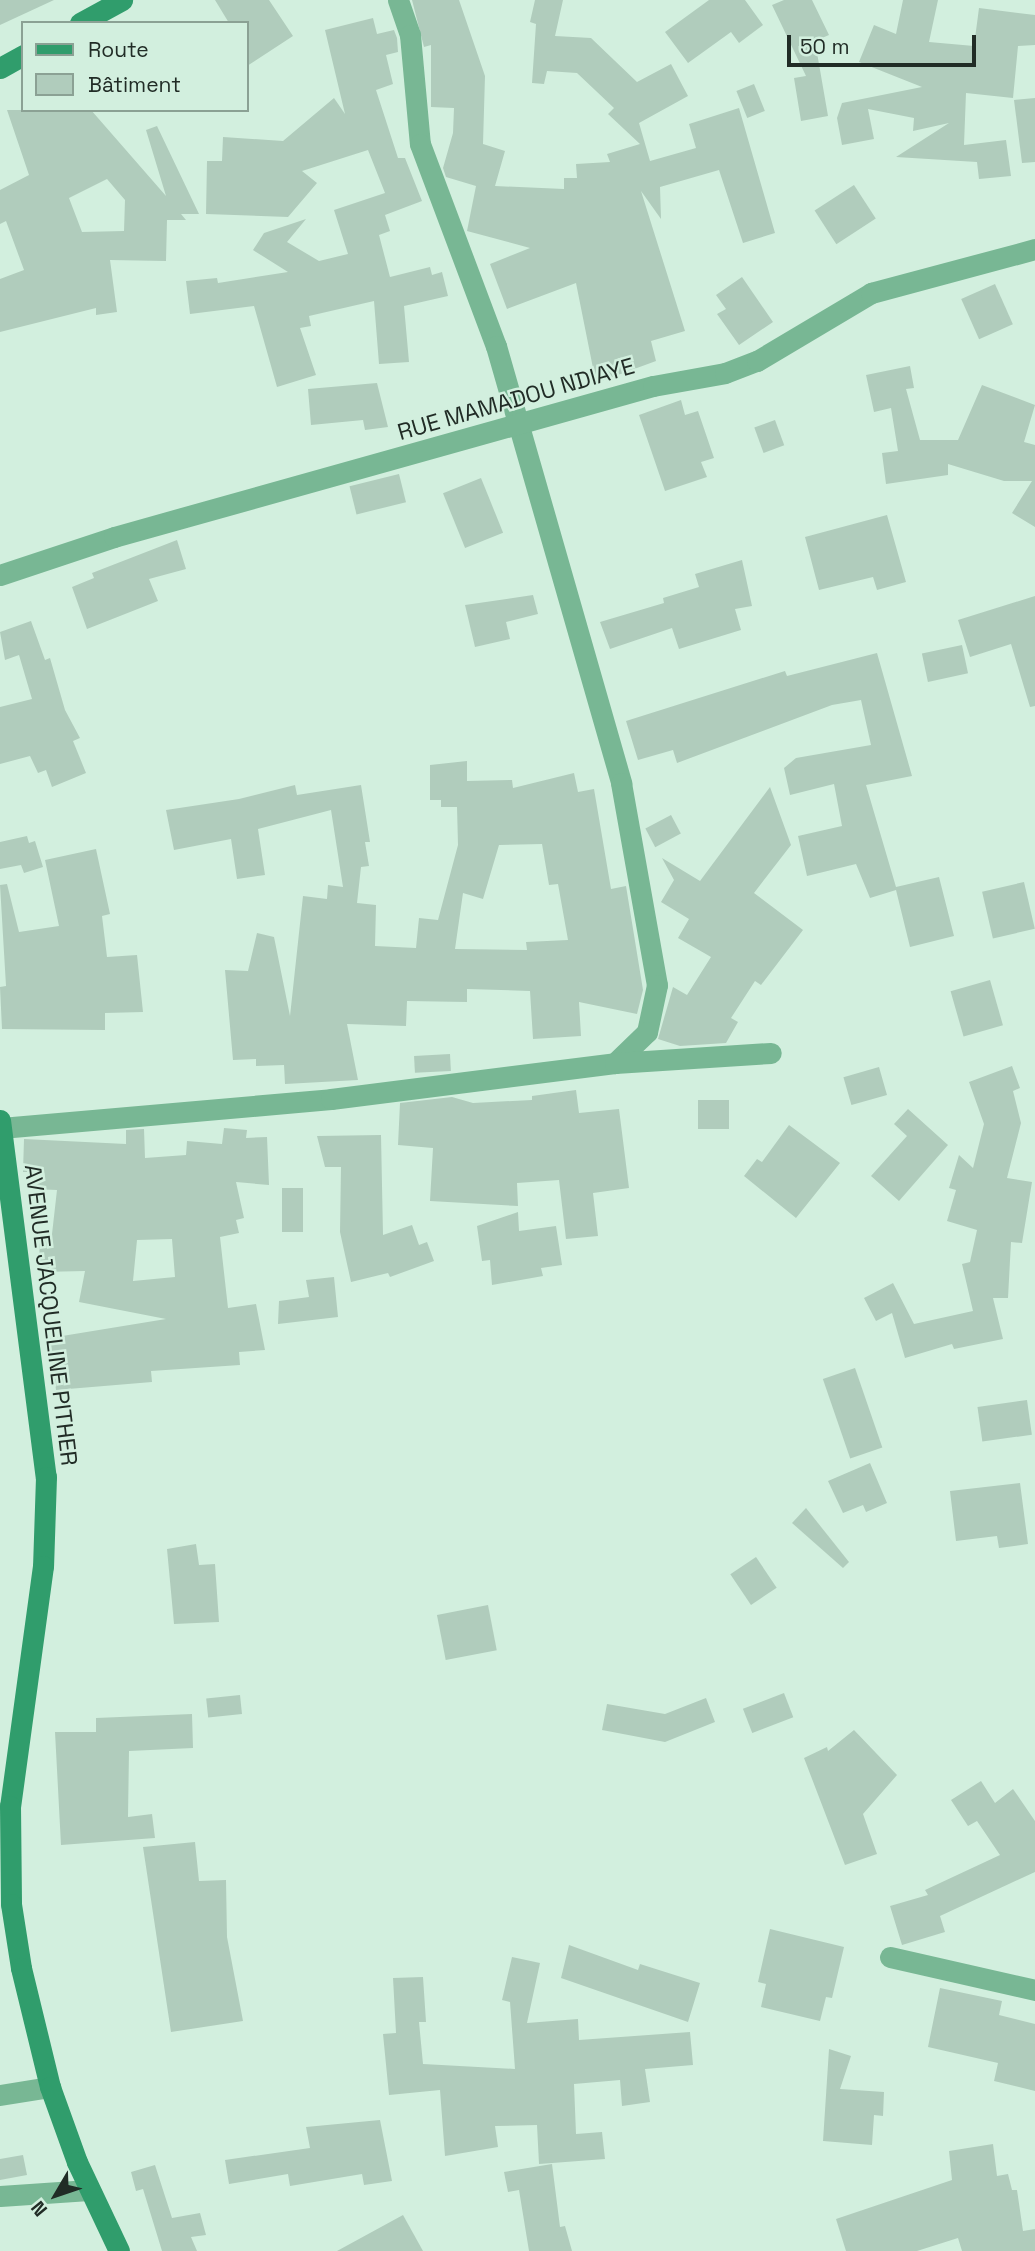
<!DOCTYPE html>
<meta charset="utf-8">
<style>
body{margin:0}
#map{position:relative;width:1035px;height:2251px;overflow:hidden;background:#d2efde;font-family:"Space Grotesk",sans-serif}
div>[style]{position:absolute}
.building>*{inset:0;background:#b0ccbc;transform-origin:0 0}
.street>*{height:21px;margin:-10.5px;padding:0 10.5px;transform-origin:10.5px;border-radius:10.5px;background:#78b794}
.secondary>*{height:21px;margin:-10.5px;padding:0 10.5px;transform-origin:10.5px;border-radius:10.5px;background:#309d6c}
span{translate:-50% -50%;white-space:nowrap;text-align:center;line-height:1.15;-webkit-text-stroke:5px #d2efde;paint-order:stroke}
.street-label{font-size:23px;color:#212c26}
.legend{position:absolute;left:21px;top:21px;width:228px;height:91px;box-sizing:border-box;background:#d2efde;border:2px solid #8ba194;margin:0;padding:9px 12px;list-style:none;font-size:21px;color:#212c26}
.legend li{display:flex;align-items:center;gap:14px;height:35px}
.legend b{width:35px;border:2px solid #8ba194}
.north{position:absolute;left:21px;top:2160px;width:70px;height:70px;-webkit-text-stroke:5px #d2efde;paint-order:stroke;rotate:231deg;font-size:19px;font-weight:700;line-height:28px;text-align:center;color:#212c26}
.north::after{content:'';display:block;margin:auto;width:24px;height:32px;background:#212c26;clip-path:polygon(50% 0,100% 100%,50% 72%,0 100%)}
.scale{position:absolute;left:787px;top:35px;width:189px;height:32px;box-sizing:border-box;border:4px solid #212c26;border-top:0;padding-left:9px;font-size:21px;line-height:24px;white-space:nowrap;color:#212c26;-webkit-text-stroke:5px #d2efde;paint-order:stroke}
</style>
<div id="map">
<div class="building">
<div style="clip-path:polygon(0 0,54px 0,0 25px)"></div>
<div style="clip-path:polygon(215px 0,269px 0,293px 36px,247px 66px,247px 23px,229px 23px)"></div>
<div style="clip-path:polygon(412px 0,459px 0,485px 76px,483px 144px,505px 151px,495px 186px,564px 189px,564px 178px,577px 178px,576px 164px,610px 162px,607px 154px,640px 144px,608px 114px,614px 108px,577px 73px,547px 71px,544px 84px,532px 83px,536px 24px,530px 22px,535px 0,563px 0,555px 36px,591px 38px,637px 82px,671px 64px,688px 96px,639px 123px,650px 161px,696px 148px,689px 124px,739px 108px,775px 233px,743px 243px,719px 170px,660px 187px,661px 219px,641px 191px,685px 331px,651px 341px,656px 361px,596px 383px,576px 283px,507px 309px,490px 264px,530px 248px,467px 231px,476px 186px,446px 177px,443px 168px,453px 133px,454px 108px,431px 107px,431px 45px,424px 47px)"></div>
<div style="clip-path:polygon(709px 0,745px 0,763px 25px,739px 43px,731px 32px,688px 63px,665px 32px)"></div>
<div style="clip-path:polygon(784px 0,812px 0,829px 35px,815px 41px,828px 116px,801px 121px,794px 78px,806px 76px,772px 5px)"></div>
<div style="clip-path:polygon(903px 0,938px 0,929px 42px,974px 46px,979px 8px,1035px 15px,1035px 45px,1018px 46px,1013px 98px,966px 93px,964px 145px,1006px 140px,1011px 176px,979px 179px,977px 162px,896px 157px,949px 123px,913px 131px,914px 118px,868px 109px,874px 139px,842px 145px,837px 118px,842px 103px,922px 87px,859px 62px,874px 25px,896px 34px)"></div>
<div style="clip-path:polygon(373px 18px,377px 34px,394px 30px,397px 38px,398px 52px,386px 55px,393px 84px,376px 90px,398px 158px,405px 158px,422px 201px,385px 215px,390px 231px,379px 235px,390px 277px,430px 267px,432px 275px,442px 272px,448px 296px,404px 306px,409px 362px,379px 364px,374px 301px,309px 316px,311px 326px,300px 328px,316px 375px,277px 387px,254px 306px,190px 314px,186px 281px,217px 278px,218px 283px,288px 272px,253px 250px,264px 233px,306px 219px,287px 242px,319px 261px,348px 254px,334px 210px,385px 193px,368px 150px,302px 171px,317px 183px,288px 217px,206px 214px,207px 161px,222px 161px,223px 137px,283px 141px,334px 98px,345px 114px,325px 30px)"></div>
<div style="left:754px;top:84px;width:29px;height:19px;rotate:68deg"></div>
<div style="clip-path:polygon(1035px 98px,1035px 162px,1022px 163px,1014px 100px)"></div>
<div style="clip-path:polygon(evenodd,7px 110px,91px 110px,166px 196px,146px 130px,157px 126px,199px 214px,181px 214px,186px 220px,167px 220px,166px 261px,110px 260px,117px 312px,96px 315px,96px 308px,0 332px,0 279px,24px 270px,6px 221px,0 224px,0 190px,29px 175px,7px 110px,107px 179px,125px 200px,124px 231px,82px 232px,69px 198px,107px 179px)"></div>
<div style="left:854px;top:185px;width:40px;height:47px;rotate:57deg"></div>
<div style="clip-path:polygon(742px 277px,773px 322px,739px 345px,717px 314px,726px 309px,716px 295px)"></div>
<div style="left:995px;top:284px;width:44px;height:37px;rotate:66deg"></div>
<div style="clip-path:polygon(910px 366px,914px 388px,906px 389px,920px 440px,958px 440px,982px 385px,1035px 405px,1024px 442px,1035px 445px,1035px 527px,1012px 513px,1032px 481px,1004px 481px,948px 464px,948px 475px,886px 484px,882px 453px,898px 451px,891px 408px,874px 412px,866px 375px)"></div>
<div style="clip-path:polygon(377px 383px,388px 427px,365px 430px,363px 420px,311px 425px,308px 389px)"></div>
<div style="clip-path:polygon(681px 400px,685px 415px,698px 411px,714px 458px,701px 462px,707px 477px,665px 491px,639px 415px)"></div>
<div style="left:775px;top:420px;width:27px;height:22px;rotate:70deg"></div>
<div style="left:399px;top:474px;width:29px;height:51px;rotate:76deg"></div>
<div style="left:481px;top:478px;width:59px;height:41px;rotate:68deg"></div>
<div style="clip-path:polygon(887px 515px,906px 582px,877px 590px,873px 577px,819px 590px,805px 537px)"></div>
<div style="clip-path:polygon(177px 540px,186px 569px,149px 579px,158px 601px,87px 629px,72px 587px,94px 578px,92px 573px)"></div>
<div style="clip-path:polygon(742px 560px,752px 606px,735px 609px,741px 630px,679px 649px,672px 628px,610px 649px,600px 622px,664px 603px,663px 598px,699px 587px,695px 574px)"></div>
<div style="clip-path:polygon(533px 595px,538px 614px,506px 622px,510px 639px,475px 647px,465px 605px)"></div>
<div style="clip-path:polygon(1035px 596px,1035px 706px,1030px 707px,1011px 644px,970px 657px,958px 620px)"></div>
<div style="clip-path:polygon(31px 621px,45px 660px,50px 658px,65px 710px,80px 738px,73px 741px,86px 773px,52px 787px,46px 770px,38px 773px,30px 756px,0 764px,0 707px,32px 699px,19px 655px,5px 660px,0 632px)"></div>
<div style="left:962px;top:645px;width:29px;height:41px;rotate:78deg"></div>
<div style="clip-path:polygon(877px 653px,912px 776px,866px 785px,896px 887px,939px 877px,954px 936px,910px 947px,896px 890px,870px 898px,856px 864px,807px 876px,798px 836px,842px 826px,834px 784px,790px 795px,784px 768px,796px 758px,871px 745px,861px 700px,832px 705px,677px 763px,673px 750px,638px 760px,626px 721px,785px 671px,787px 676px)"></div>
<div style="clip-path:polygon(evenodd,467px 761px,467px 781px,512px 780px,513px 788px,574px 773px,578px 792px,594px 789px,611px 889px,626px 886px,643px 990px,637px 1014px,579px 1002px,581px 1036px,533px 1039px,530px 991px,467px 989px,467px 1002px,407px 1001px,406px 1026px,347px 1024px,358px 1080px,285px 1084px,284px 1065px,256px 1066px,256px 1059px,233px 1060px,225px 970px,248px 971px,257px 933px,274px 937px,290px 1016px,303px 896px,327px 899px,328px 885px,343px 887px,331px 810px,258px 829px,265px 875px,237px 879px,231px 839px,174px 850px,166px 810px,239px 799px,295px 785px,297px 795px,361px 785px,370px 842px,365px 842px,369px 866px,361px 867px,357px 903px,376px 905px,375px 946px,416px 948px,419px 918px,438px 920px,458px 845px,457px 807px,441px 807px,441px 800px,430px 800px,430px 765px,467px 761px,542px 844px,549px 885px,558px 884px,568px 940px,526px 942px,527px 950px,455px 949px,463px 893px,483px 899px,499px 845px,542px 844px)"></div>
<div style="clip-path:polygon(770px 787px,791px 845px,754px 893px,803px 930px,761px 985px,755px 981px,731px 1018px,738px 1022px,726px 1043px,680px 1046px,658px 1039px,673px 987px,687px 995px,711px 957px,678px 938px,689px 919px,661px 902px,674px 880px,662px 858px,700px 881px)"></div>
<div style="left:671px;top:815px;width:21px;height:29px;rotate:62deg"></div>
<div style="clip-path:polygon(27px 836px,29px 843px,35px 841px,43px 867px,24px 873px,21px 865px,0 869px,0 842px)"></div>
<div style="clip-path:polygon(96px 849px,110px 914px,102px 916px,107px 957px,137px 955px,143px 1012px,105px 1013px,105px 1030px,2px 1029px,0 987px,6px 986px,0 885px,7px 884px,19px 932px,59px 926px,45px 860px)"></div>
<div style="left:1024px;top:882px;width:48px;height:43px;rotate:77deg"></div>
<div style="left:990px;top:980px;width:47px;height:41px;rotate:74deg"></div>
<div style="left:450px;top:1054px;width:17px;height:36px;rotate:87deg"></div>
<div style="clip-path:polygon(1012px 1066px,1020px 1088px,1013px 1091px,1021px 1123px,1007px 1178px,1032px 1182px,1022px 1243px,1011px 1242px,1008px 1298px,993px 1298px,1003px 1339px,954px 1349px,952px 1344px,905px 1358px,892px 1313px,876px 1321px,864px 1298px,893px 1283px,914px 1324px,973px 1311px,962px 1264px,970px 1262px,977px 1230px,947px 1221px,956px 1190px,949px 1188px,959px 1155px,973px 1168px,984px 1124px,969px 1082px)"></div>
<div style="left:879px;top:1067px;width:29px;height:37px;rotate:74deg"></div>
<div style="clip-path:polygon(576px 1090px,579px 1113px,619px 1109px,629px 1188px,593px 1193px,598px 1236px,566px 1239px,559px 1180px,517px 1183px,518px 1206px,430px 1201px,433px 1148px,398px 1145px,400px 1103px,452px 1097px,473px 1103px,532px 1100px,532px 1096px)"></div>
<div style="left:698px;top:1100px;width:31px;height:29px"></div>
<div style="clip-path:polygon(908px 1109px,948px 1145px,899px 1201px,871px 1176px,907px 1136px,894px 1124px)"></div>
<div style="clip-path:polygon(789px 1125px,840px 1163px,796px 1218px,744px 1176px,757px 1159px,762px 1162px)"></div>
<div style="clip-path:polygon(evenodd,224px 1128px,247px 1130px,246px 1138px,267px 1137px,269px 1185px,236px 1182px,244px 1218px,236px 1220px,239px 1233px,220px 1237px,228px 1308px,256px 1304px,265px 1350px,239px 1352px,240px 1365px,151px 1371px,152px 1382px,56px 1390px,50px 1338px,166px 1319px,79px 1302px,85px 1271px,40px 1272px,39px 1234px,52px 1234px,57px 1190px,33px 1189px,34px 1172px,23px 1172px,24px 1139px,126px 1144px,126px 1130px,144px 1129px,145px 1158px,186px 1155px,187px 1141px,222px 1144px,224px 1128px,172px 1239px,175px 1277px,133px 1281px,137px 1240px,172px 1239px)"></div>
<div style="clip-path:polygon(381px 1135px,383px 1235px,412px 1225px,419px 1245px,427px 1242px,434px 1261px,390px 1277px,388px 1273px,351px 1282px,340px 1232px,341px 1167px,325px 1167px,317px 1136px)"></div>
<div style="left:282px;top:1188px;width:21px;height:44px"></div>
<div style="clip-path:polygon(518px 1212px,519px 1231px,556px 1226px,562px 1265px,541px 1268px,543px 1276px,492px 1285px,490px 1260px,482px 1261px,477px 1226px)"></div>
<div style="clip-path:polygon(334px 1277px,338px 1317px,278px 1324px,279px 1301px,309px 1297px,306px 1280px)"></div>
<div style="left:855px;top:1368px;width:84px;height:34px;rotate:71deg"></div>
<div style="left:1027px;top:1400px;width:35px;height:50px;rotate:82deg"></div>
<div style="clip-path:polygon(870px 1463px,887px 1503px,866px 1512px,863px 1505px,843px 1513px,828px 1481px)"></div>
<div style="clip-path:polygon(1020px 1483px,1028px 1544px,999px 1548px,997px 1536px,956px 1541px,950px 1491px)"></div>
<div style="clip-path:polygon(806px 1508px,849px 1562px,843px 1568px,792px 1523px)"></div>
<div style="clip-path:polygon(196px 1544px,199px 1565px,215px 1564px,219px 1622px,174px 1624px,167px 1549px)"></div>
<div style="left:756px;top:1557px;width:37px;height:31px;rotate:56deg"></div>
<div style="left:488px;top:1605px;width:46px;height:52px;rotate:79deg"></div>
<div style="left:784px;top:1693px;width:26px;height:44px;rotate:69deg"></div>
<div style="left:240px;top:1695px;width:19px;height:34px;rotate:84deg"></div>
<div style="clip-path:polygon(706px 1698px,715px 1722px,665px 1742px,602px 1730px,607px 1704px,665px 1714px)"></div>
<div style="clip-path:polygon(192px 1714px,193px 1748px,129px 1751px,128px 1817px,152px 1814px,155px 1838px,61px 1845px,55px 1732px,96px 1732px,96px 1718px)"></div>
<div style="clip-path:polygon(854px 1730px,897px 1775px,863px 1814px,877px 1854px,845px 1865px,804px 1758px,827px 1747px,828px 1751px)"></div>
<div style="clip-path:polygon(981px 1781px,995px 1803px,1013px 1789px,1035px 1821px,1035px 1872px,940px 1916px,945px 1932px,902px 1945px,890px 1906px,928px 1895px,925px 1890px,1000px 1855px,977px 1821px,968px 1826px,951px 1800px)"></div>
<div style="clip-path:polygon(195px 1842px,199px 1881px,226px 1880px,227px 1937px,243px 2021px,171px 2032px,143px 1847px)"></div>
<div style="clip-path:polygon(770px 1929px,844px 1947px,832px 1998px,826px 1997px,820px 2021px,761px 2007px,766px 1984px,758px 1982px)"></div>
<div style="clip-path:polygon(569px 1945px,638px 1970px,640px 1964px,700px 1983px,688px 2022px,561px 1978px)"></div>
<div style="clip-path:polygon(512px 1957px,540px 1963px,527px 2023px,578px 2019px,579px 2040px,690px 2032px,693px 2065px,645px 2069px,650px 2102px,622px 2106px,620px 2080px,574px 2084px,576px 2134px,602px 2132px,605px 2159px,539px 2164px,537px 2125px,495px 2126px,498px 2147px,445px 2156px,440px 2090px,389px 2095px,383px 2034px,396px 2033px,393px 1978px,423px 1977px,426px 2022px,419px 2022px,423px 2064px,515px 2069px,510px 2002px,502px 2000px)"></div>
<div style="clip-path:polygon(940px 1988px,1002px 2001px,999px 2015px,1035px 2024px,1035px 2091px,994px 2081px,998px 2063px,928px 2047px)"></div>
<div style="clip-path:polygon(829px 2049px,851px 2056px,840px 2089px,884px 2092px,883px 2116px,874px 2115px,872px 2145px,823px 2141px)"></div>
<div style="clip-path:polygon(380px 2120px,392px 2181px,364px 2185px,362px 2174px,290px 2186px,288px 2174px,229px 2184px,225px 2160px,310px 2148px,306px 2127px)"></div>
<div style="clip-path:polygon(993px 2144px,997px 2176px,1008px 2174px,1012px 2190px,1017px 2190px,1023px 2231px,1035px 2229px,1035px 2251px,962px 2251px,958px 2238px,917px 2251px,846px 2251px,836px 2219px,952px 2180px,949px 2151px)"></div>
<div style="clip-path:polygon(23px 2155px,27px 2175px,0 2180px,0 2159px)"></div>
<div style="clip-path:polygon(552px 2164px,560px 2227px,565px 2226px,572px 2251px,529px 2251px,519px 2190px,508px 2192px,504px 2172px)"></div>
<div style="clip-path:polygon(155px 2165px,172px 2218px,200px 2213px,206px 2235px,191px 2237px,197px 2251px,162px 2251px,143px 2189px,136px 2191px,131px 2172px)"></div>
<div style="clip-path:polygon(403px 2215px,423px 2251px,337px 2251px)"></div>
</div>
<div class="street">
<div style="left:398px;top:0;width:37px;rotate:71deg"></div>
<div style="left:410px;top:35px;width:109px;rotate:84.8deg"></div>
<div style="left:420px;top:144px;width:216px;rotate:69.4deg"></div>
<div style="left:496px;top:346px;width:455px;rotate:74deg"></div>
<div style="left:621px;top:783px;width:205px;rotate:79.9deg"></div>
<div style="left:657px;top:985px;width:48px;rotate:102deg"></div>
<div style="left:647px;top:1032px;width:45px;rotate:135.9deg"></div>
<div style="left:0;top:575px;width:120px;rotate:-18.4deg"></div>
<div style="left:114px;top:537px;width:560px;rotate:-15.65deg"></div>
<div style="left:653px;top:386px;width:73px;rotate:-10.2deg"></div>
<div style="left:725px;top:373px;width:34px;rotate:-21deg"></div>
<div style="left:757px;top:361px;width:133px;rotate:-30.8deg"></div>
<div style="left:871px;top:293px;width:170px;rotate:-15deg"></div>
<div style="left:1px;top:1128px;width:331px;rotate:-5deg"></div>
<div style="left:331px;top:1099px;width:286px;rotate:-7.2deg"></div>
<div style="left:615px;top:1063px;width:156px;rotate:-3.7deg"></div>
<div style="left:890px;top:1957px;width:149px;rotate:12.8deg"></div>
<div style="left:0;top:2095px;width:51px;rotate:-9.1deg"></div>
<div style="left:0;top:2196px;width:89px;rotate:-3.9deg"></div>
</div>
<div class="secondary">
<div style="left:80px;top:23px;width:48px;rotate:-28.7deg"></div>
<div style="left:0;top:68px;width:26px;rotate:-29deg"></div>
<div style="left:0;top:1120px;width:360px;rotate:82.7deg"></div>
<div style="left:46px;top:1477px;width:89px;rotate:91.9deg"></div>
<div style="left:43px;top:1566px;width:242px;rotate:97.8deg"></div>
<div style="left:10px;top:1806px;width:98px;rotate:89.4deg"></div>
<div style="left:11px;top:1904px;width:65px;rotate:81.1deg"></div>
<div style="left:21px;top:1968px;width:122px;rotate:76.3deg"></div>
<div style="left:50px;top:2087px;width:80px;rotate:70.2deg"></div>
<div style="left:77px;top:2162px;width:98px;rotate:64.7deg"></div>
</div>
<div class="street-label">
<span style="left:516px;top:399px;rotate:-16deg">RUE MAMADOU NDIAYE</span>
<span style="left:51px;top:1315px;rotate:83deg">AVENUE JACQUELINE PITHER</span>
</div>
<ul class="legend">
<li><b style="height:9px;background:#309d6c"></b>Route</li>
<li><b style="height:19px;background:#b0ccbc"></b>Bâtiment</li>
</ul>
<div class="north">N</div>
<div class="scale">50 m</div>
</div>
